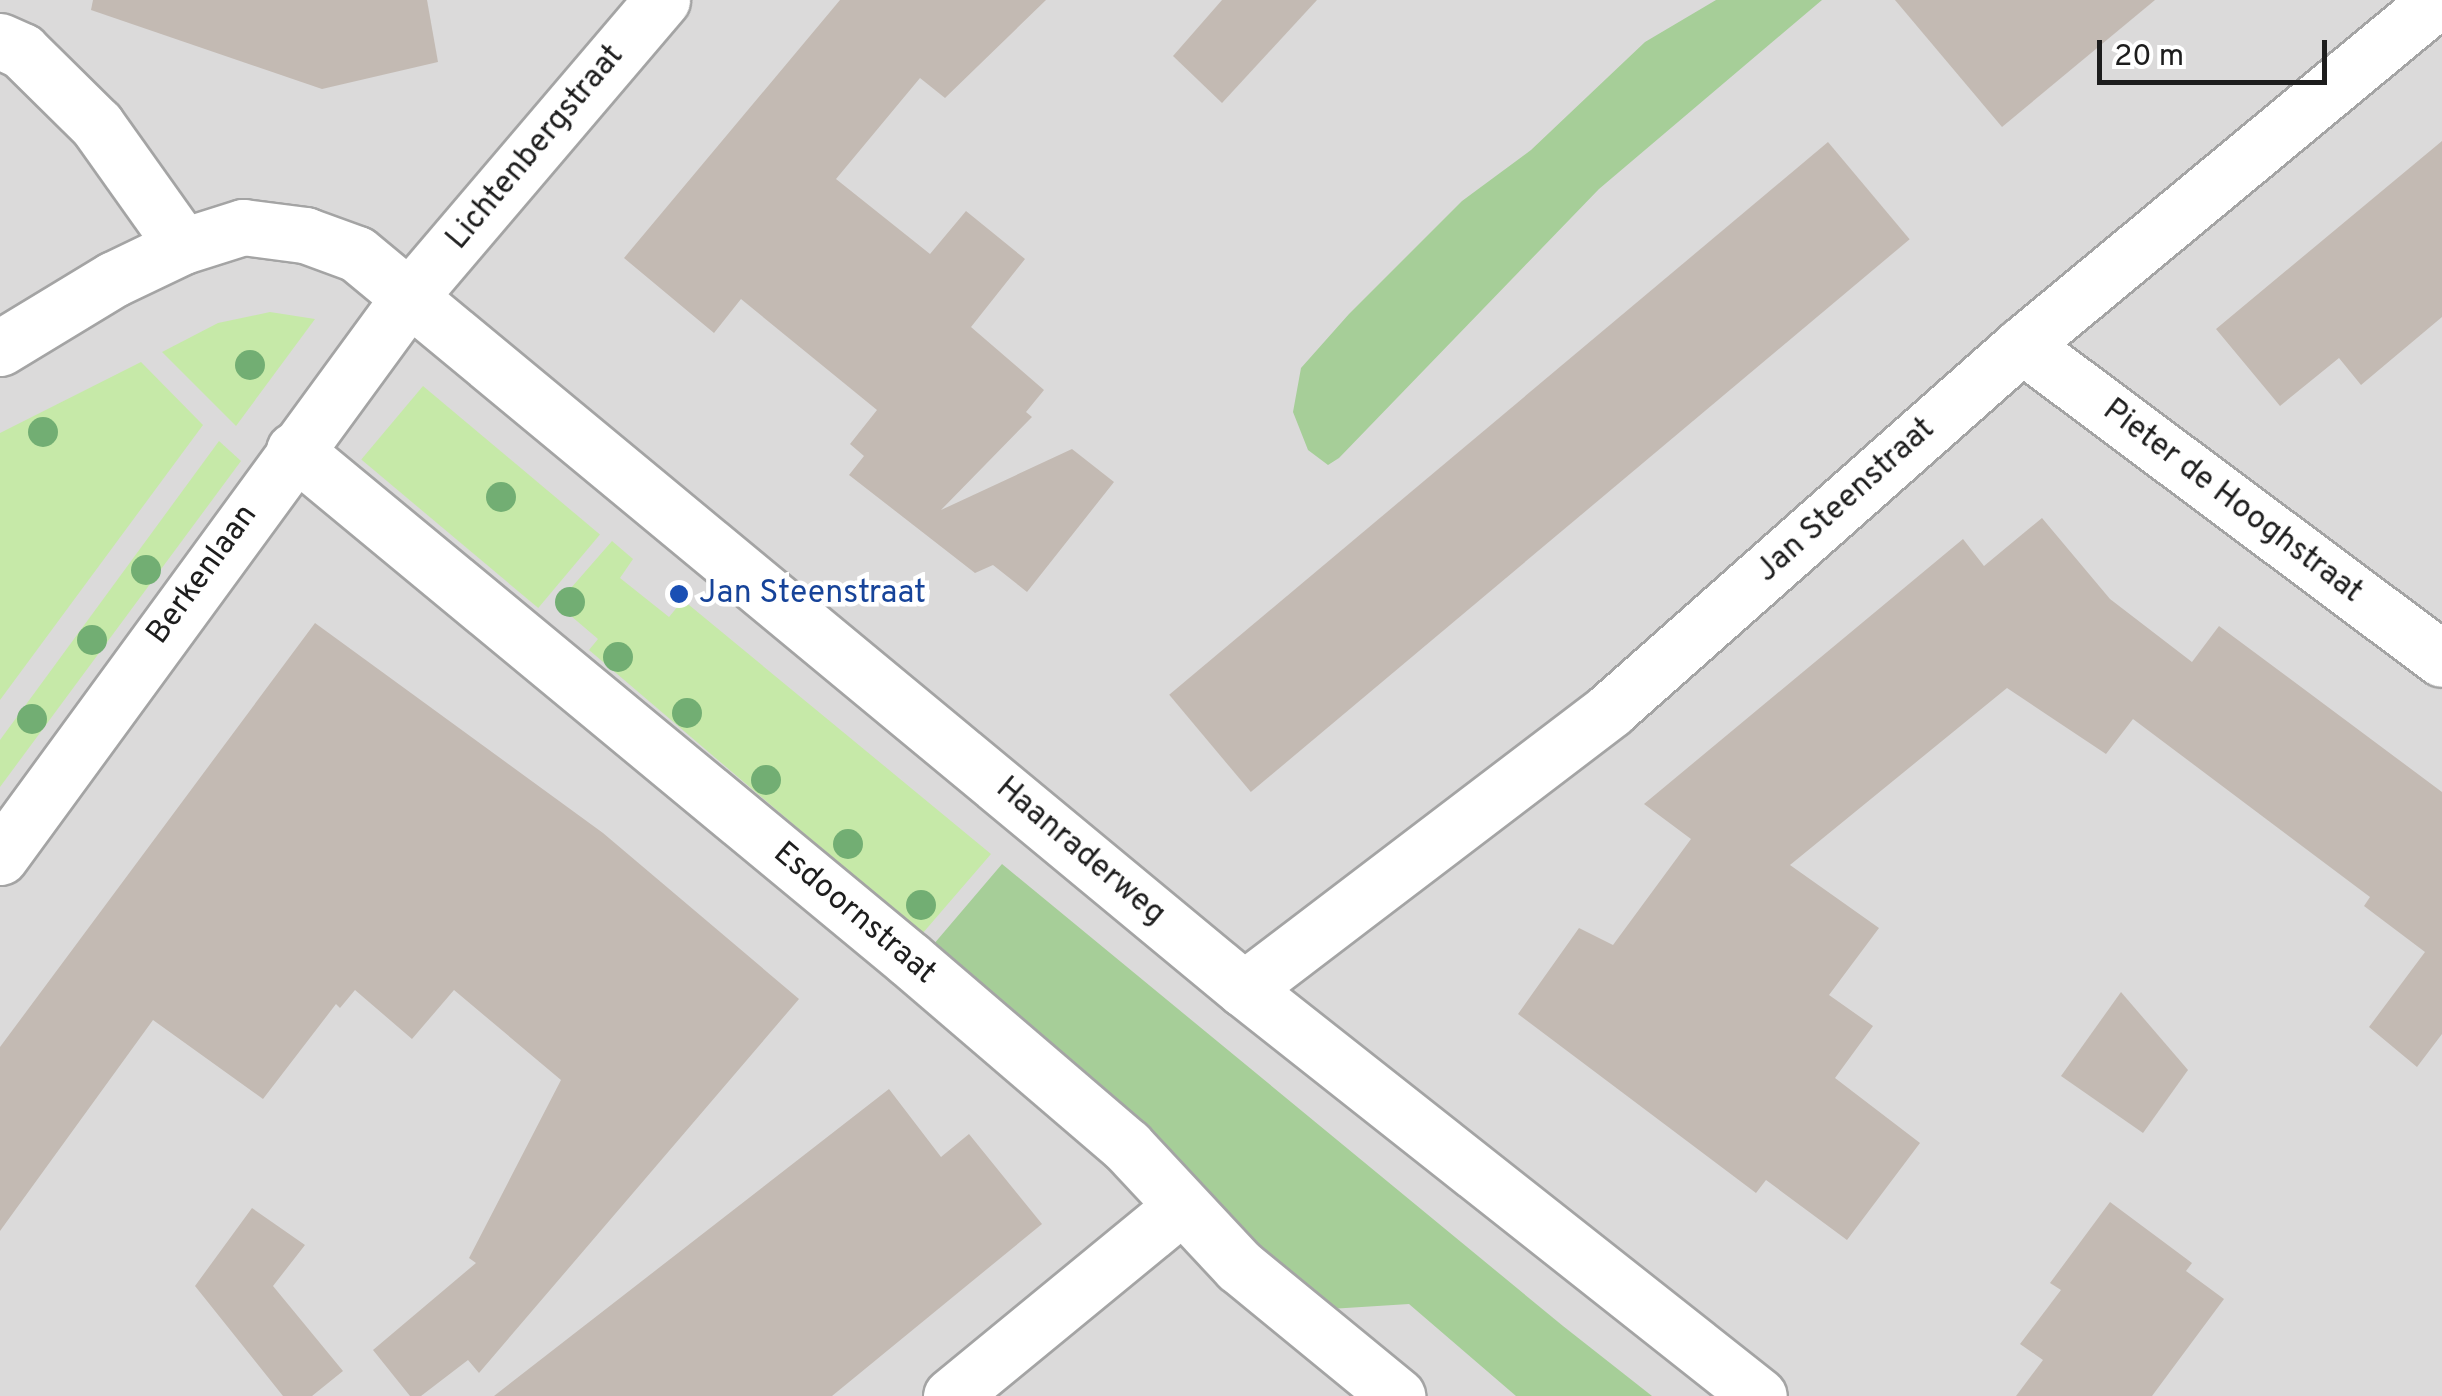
<!DOCTYPE html>
<style>
body{margin:0}
#map{position:relative;width:2442px;height:1396px;overflow:hidden;background:#efebe3;font-family:Overpass,sans-serif}
div>[style]{position:absolute}
.residential>*{inset:0;background:#dbdada;transform-origin:0 0}
.grass>*{inset:0;background:#c6e9a8;transform-origin:0 0}
.forest>*{inset:0;background:#a6ce98}
.building>*{inset:0;background:#c3bab3;transform-origin:0 0}
.roads{filter:drop-shadow(2px 0 #a4a4a4) drop-shadow(-2px 0 #a4a4a4) drop-shadow(0 2px #a4a4a4) drop-shadow(0 -2px #a4a4a4)}
.minor>*{height:55px;margin:-27.5px;padding:0 27.5px;transform-origin:27.5px;border-radius:27.5px;background:#fff}
.trees>*{width:30px;height:30px;margin:-15px;border-radius:50%;background:#72ae73}
.dots>*{width:28px;height:28px;translate:-50% -50%;box-sizing:border-box;border:5px solid #fff;border-radius:50%}
span{translate:-50% -50%;white-space:nowrap;text-align:center;line-height:1.15;-webkit-text-stroke:9px #fff;paint-order:stroke}
.street-label{font-size:32px;color:#1d1d1d}
.transit-label{font-size:32px;color:#164399}
.left{translate:0 -50%;text-align:left}
.scale{position:absolute;left:2097px;top:40px;width:230px;height:45px;box-sizing:border-box;border:5px solid #1d1d1d;border-top:0;padding-left:12px;font-size:30px;line-height:35px;white-space:nowrap;color:#1d1d1d;-webkit-text-stroke:8px #fff;paint-order:stroke}
</style>
<div id="map">
<div class="residential">
<div style="left:0;top:0;width:2442px;height:1396px"></div>
</div>
<div class="grass">
<div style="clip-path:polygon(270px 312px,315px 319px,236px 426px,162px 352px,218px 323px)"></div>
<div style="clip-path:polygon(141px 362px,203px 425px,0 700px,0 433px)"></div>
<div style="left:423px;top:386px;width:231px;height:96px;rotate:40deg"></div>
<div style="clip-path:polygon(219px 441px,241px 461px,0 787px,0 740px)"></div>
<div style="clip-path:polygon(612px 541px,633px 559px,620px 578px,669px 617px,683px 600px,991px 854px,922px 934px,589px 650px,598px 639px,557px 604px)"></div>
</div>
<div class="forest">
<div style="clip-path:polygon(1716px 0,1822px 0,1599px 189px,1339px 458px,1328px 465px,1308px 450px,1293px 412px,1301px 368px,1349px 314px,1462px 201px,1531px 150px,1645px 42px)"></div>
<div style="clip-path:polygon(1002px 864px,1563px 1326px,1652px 1396px,1516px 1396px,1409px 1304px,1330px 1309px,1257px 1246px,1148px 1131px,933px 945px)"></div>
</div>
<div class="building">
<div style="clip-path:polygon(93px 0,427px 0,438px 62px,322px 89px,91px 10px)"></div>
<div style="clip-path:polygon(840px 0,1046px 0,945px 98px,920px 78px,836px 179px,930px 254px,966px 211px,1025px 259px,971px 327px,1044px 390px,1026px 412px,1032px 417px,941px 510px,1072px 449px,1114px 482px,1027px 592px,993px 565px,975px 573px,849px 475px,864px 456px,850px 444px,877px 410px,741px 299px,714px 333px,624px 258px)"></div>
<div style="clip-path:polygon(1222px 0,1317px 0,1222px 103px,1173px 56px)"></div>
<div style="clip-path:polygon(1895px 0,2155px 0,2002px 127px)"></div>
<div style="clip-path:polygon(2442px 141px,2442px 317px,2361px 385px,2339px 358px,2280px 406px,2216px 329px)"></div>
<div style="left:1828px;top:142px;width:127px;height:860px;rotate:50deg"></div>
<div style="clip-path:polygon(2042px 518px,2110px 599px,2192px 662px,2219px 626px,2442px 792px,2442px 1034px,2417px 1067px,2369px 1027px,2425px 952px,2364px 906px,2370px 897px,2133px 719px,2106px 754px,2007px 688px,1790px 865px,1879px 928px,1829px 995px,1873px 1026px,1835px 1078px,1920px 1143px,1847px 1240px,1766px 1180px,1756px 1193px,1518px 1014px,1579px 928px,1613px 945px,1691px 839px,1644px 804px,1963px 539px,1984px 566px)"></div>
<div style="clip-path:polygon(315px 623px,603px 833px,799px 999px,479px 1373px,468px 1360px,421px 1396px,410px 1396px,373px 1350px,476px 1263px,469px 1258px,561px 1080px,454px 990px,412px 1039px,355px 990px,340px 1008px,336px 1004px,263px 1099px,153px 1020px,0 1231px,0 1047px)"></div>
<div style="clip-path:polygon(2121px 992px,2188px 1070px,2143px 1133px,2061px 1076px)"></div>
<div style="clip-path:polygon(889px 1089px,941px 1157px,969px 1134px,1042px 1224px,832px 1396px,494px 1396px)"></div>
<div style="clip-path:polygon(2110px 1202px,2192px 1263px,2186px 1271px,2224px 1299px,2152px 1396px,2016px 1396px,2043px 1360px,2020px 1344px,2061px 1290px,2050px 1283px)"></div>
<div style="clip-path:polygon(252px 1208px,305px 1245px,273px 1286px,343px 1371px,312px 1396px,283px 1396px,195px 1286px)"></div>
</div>
<div class="roads">
<div class="minor">
<div style="left:0;top:41px;width:24px;rotate:24deg"></div>
<div style="left:22px;top:51px;width:105px;rotate:44.6deg"></div>
<div style="left:97px;top:125px;width:148px;rotate:54.6deg"></div>
<div style="left:2022px;top:345px;width:524px;rotate:36.78deg"></div>
<div style="left:0;top:348px;width:133px;rotate:-31.2deg"></div>
<div style="left:114px;top:279px;width:76px;rotate:-25.6deg"></div>
<div style="left:183px;top:246px;width:63px;rotate:-17.6deg"></div>
<div style="left:243px;top:227px;width:63px;rotate:7.4deg"></div>
<div style="left:305px;top:235px;width:55px;rotate:20.1deg"></div>
<div style="left:357px;top:254px;width:1152px;rotate:39.65deg"></div>
<div style="left:1244px;top:989px;width:656px;rotate:38.32deg"></div>
<div style="left:294px;top:450px;width:800px;rotate:39.62deg"></div>
<div style="left:910px;top:960px;width:286px;rotate:40.6deg"></div>
<div style="left:1127px;top:1146px;width:164px;rotate:47deg"></div>
<div style="left:1239px;top:1266px;width:205px;rotate:39.4deg"></div>
<div style="left:0;top:857px;width:695px;rotate:-53.84deg"></div>
<div style="left:410px;top:296px;width:389px;rotate:-49.6deg"></div>
<div style="left:1244px;top:989px;width:462px;rotate:-37.3deg"></div>
<div style="left:1611px;top:709px;width:549px;rotate:-41.53deg"></div>
<div style="left:2022px;top:345px;width:540px;rotate:-39.67deg"></div>
<div style="left:951px;top:1396px;width:298px;rotate:-39.4deg"></div>
</div>
</div>
<div class="trees">
<div style="left:250px;top:365px"></div>
<div style="left:43px;top:432px"></div>
<div style="left:501px;top:497px"></div>
<div style="left:146px;top:570px"></div>
<div style="left:570px;top:602px"></div>
<div style="left:92px;top:640px"></div>
<div style="left:618px;top:657px"></div>
<div style="left:687px;top:713px"></div>
<div style="left:32px;top:719px"></div>
<div style="left:766px;top:780px"></div>
<div style="left:848px;top:844px"></div>
<div style="left:921px;top:905px"></div>
</div>
<div class="dots">
<div style="left:679px;top:594px;background:#1a4fb4"></div>
</div>
<div class="street-label">
<span style="left:536px;top:148px;rotate:-50deg">Lichtenbergstraat</span>
<span style="left:1846px;top:501px;rotate:-42deg">Jan Steenstraat</span>
<span style="left:2232px;top:502px;rotate:37deg">Pieter de Hooghstraat</span>
<span style="left:203px;top:575px;rotate:-54deg">Berkenlaan</span>
<span style="left:1080px;top:852px;rotate:40deg">Haanraderweg</span>
<span style="left:854px;top:914px;rotate:40deg">Esdoornstraat</span>
</div>
<div class="transit-label">
<span class="left" style="left:699px;top:594px">Jan Steenstraat</span>
</div>
<div class="scale">20 m</div>
</div>
